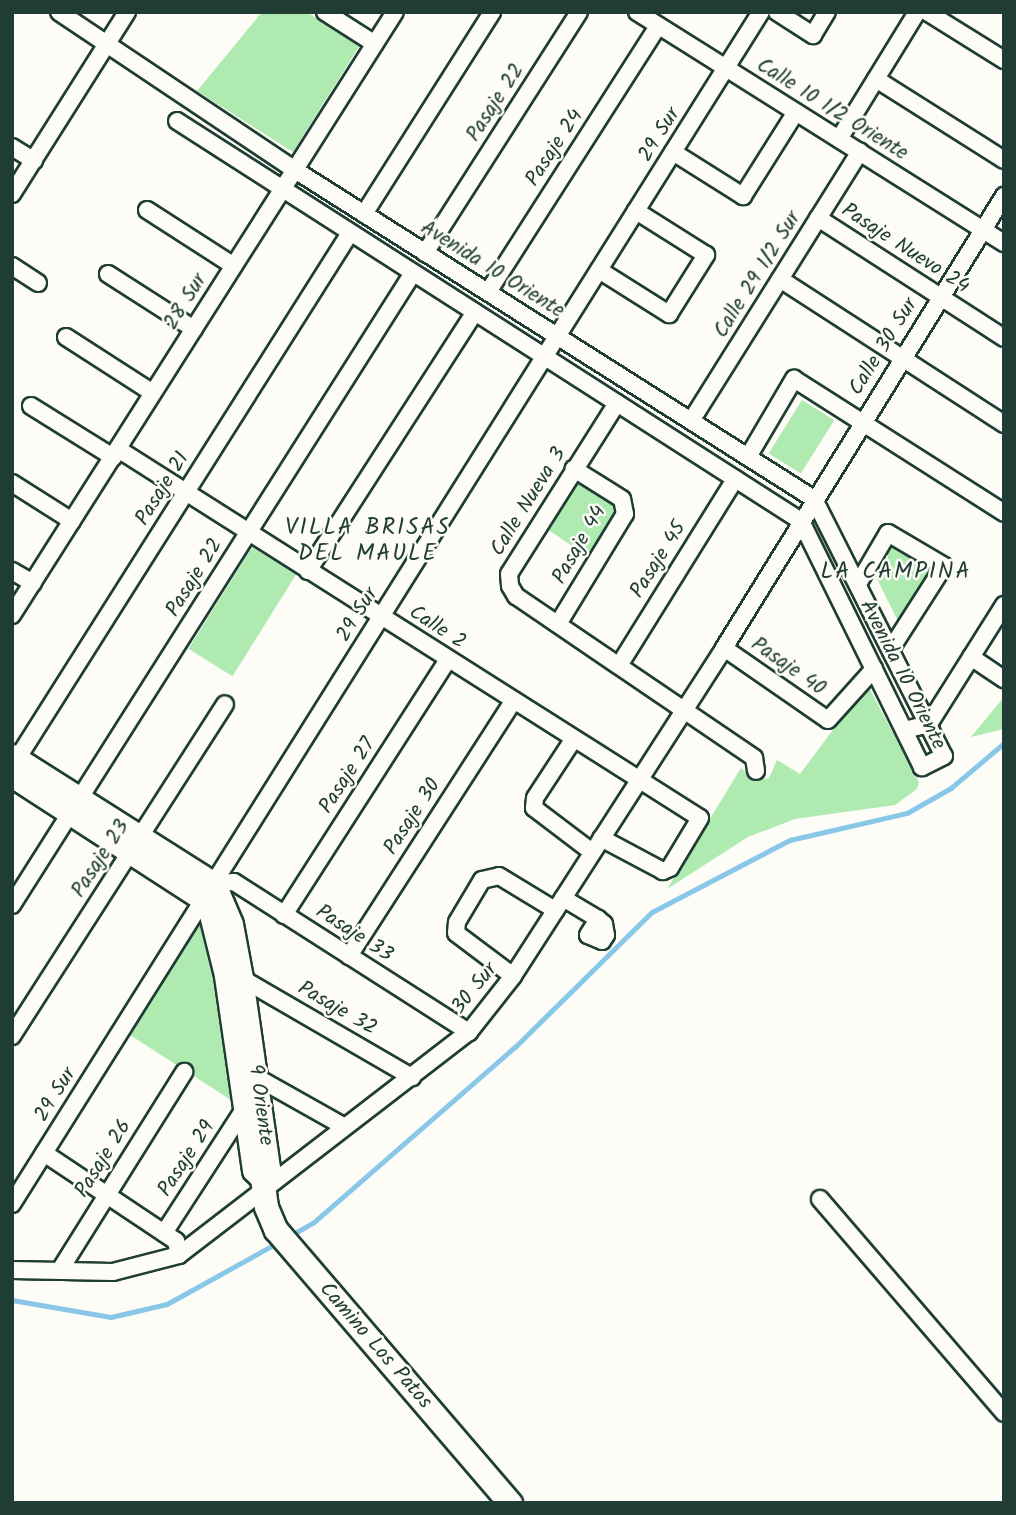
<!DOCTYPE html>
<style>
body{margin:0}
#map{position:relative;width:1016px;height:1515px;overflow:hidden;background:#fdfcf7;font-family:Kalam,sans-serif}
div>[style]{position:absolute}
.green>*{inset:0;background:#afebb1;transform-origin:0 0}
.stream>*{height:4.5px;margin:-2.25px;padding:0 2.25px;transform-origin:2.25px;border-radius:2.25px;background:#89c7e9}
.roads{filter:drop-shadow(2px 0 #1f3d34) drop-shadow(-2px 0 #1f3d34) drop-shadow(0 2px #1f3d34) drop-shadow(0 -2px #1f3d34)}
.street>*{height:16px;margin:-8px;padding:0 8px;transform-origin:8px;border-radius:8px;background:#fdfcf7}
.secondary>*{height:23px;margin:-11.5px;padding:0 11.5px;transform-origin:11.5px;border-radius:11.5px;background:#fdfcf7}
span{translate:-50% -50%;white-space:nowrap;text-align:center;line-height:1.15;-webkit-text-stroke:5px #fdfcf7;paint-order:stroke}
.street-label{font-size:21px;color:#1f3d34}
.neighbourhood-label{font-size:23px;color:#1f3d34;letter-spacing:2px}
.frame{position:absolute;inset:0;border:14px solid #1f3d34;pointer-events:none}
</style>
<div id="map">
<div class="green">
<div style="clip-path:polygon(262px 12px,307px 12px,360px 45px,293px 152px,197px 91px)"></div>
<div style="left:802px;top:400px;width:38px;height:63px;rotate:32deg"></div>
<div style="clip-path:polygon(579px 479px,617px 502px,619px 514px,590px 558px,547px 529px)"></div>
<div style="clip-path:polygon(889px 542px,932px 568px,900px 625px,873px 571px)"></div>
<div style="left:252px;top:547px;width:52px;height:120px;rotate:32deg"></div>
<div style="clip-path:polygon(867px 684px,919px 782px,917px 789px,895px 805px,795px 819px,748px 837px,667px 889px,741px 768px,756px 780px,769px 778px,777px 760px,800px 774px)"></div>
<div style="clip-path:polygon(1004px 697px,1004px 729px,971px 737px)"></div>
<div style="clip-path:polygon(198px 923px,207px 930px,234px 1102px,130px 1035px)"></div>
</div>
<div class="stream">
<div style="left:291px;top:1235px;width:25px;rotate:-29deg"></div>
<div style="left:313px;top:1223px;width:268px;rotate:-41.1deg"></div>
<div style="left:515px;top:1047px;width:192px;rotate:-44.6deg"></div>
<div style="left:652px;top:912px;width:156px;rotate:-27.6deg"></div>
<div style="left:790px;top:840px;width:120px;rotate:-13deg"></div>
<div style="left:907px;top:813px;width:51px;rotate:-29.6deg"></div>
<div style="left:951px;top:788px;width:70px;rotate:-40.3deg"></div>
<div style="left:12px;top:1300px;width:100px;rotate:9.7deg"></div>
<div style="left:111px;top:1317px;width:57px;rotate:-13.1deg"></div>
<div style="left:167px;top:1304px;width:126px;rotate:-29deg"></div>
</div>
<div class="roads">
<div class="street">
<div style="left:59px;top:12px;width:284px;rotate:33.8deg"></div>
<div style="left:295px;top:170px;width:614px;rotate:32.37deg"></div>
<div style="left:814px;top:499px;width:288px;rotate:63.2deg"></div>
<div style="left:944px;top:756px;width:25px;rotate:153deg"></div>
<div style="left:922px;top:767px;width:274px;rotate:-116.2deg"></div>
<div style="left:801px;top:521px;width:741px;rotate:-147.34deg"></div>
<div style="left:325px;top:12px;width:59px;rotate:32.6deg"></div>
<div style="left:637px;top:12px;width:434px;rotate:32.2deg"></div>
<div style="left:777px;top:12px;width:43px;rotate:32.6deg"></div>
<div style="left:813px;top:35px;width:27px;rotate:-59deg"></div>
<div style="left:927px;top:12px;width:91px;rotate:31.9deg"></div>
<div style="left:876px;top:79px;width:151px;rotate:32.3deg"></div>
<div style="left:839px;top:139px;width:149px;rotate:-58.4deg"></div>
<div style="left:12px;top:147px;width:26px;rotate:32deg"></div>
<div style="left:673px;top:152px;width:83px;rotate:32.2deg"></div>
<div style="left:743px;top:196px;width:99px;rotate:-57.8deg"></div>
<div style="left:12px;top:194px;width:215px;rotate:-57.7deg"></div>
<div style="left:147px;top:210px;width:103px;rotate:32.8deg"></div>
<div style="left:364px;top:214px;width:239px;rotate:-57.6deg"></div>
<div style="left:818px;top:218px;width:221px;rotate:32.8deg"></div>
<div style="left:425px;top:253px;width:286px;rotate:-57.4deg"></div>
<div style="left:12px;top:266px;width:31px;rotate:33deg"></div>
<div style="left:599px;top:270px;width:83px;rotate:32.2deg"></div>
<div style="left:669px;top:314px;width:70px;rotate:-57.9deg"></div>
<div style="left:706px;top:255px;width:83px;rotate:-147.8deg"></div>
<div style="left:108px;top:274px;width:102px;rotate:32.6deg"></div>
<div style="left:780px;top:279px;width:267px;rotate:32.9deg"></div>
<div style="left:488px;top:292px;width:316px;rotate:-57.4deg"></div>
<div style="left:66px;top:337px;width:103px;rotate:32.8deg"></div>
<div style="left:617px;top:403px;width:202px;rotate:122.3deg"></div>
<div style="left:509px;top:574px;width:12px;rotate:85deg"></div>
<div style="left:510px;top:586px;width:12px;rotate:59deg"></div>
<div style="left:516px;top:596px;width:288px;rotate:34.2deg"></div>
<div style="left:754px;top:758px;width:13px;rotate:81deg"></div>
<div style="left:31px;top:406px;width:97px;rotate:31.9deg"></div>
<div style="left:691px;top:421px;width:318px;rotate:-57.9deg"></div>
<div style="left:118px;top:449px;width:689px;rotate:32.38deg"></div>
<div style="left:700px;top:818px;width:58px;rotate:121deg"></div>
<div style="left:670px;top:868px;width:8px;rotate:157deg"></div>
<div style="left:663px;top:871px;width:70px;rotate:-152deg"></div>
<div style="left:748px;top:457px;width:91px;rotate:-59.5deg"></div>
<div style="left:794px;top:379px;width:249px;rotate:32.5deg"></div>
<div style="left:12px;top:483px;width:71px;rotate:32.3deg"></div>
<div style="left:12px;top:571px;width:24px;rotate:30deg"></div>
<div style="left:308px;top:571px;width:308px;rotate:-57.2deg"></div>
<div style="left:858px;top:584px;width:59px;rotate:-59.5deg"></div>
<div style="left:888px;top:533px;width:65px;rotate:30.5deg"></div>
<div style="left:944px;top:566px;width:98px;rotate:122.6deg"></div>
<div style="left:12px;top:615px;width:714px;rotate:-57.58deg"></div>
<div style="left:558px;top:624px;width:129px;rotate:-58.7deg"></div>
<div style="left:625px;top:514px;width:15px;rotate:-101deg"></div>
<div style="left:622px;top:499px;width:57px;rotate:-148deg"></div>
<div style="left:724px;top:648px;width:126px;rotate:34.7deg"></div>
<div style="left:828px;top:720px;width:69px;rotate:-48deg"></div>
<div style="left:971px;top:657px;width:40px;rotate:34deg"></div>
<div style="left:620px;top:664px;width:218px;rotate:-58.1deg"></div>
<div style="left:904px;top:730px;width:26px;rotate:-13deg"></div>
<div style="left:929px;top:724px;width:141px;rotate:-57.8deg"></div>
<div style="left:573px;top:740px;width:69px;rotate:123.2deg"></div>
<div style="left:535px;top:798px;width:10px;rotate:96deg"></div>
<div style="left:534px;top:808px;width:73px;rotate:37.2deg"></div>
<div style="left:12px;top:767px;width:632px;rotate:-57.67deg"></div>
<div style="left:214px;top:884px;width:20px;rotate:-6deg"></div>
<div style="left:234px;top:882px;width:279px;rotate:32.6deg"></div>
<div style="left:563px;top:898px;width:41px;rotate:31deg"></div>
<div style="left:598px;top:919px;width:8px;rotate:40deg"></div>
<div style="left:604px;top:924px;width:11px;rotate:80deg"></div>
<div style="left:606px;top:935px;width:7px;rotate:124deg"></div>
<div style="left:602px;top:941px;width:15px;rotate:-157deg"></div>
<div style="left:588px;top:935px;width:19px;rotate:-58deg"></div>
<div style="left:12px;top:905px;width:748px;rotate:-57.61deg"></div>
<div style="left:284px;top:915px;width:303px;rotate:-57.3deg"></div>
<div style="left:349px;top:956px;width:302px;rotate:-57.2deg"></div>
<div style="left:513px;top:976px;width:71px;rotate:-143deg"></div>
<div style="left:456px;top:933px;width:11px;rotate:-85deg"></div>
<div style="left:457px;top:922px;width:49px;rotate:-59.2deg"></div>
<div style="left:482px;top:880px;width:17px;rotate:-13deg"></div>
<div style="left:499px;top:876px;width:66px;rotate:31.3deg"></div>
<div style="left:241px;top:978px;width:198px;rotate:30.1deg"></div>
<div style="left:12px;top:1036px;width:394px;rotate:-57.3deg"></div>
<div style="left:256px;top:1077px;width:100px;rotate:29.4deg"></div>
<div style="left:44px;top:1153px;width:159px;rotate:33.7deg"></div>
<div style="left:176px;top:1241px;width:14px;rotate:78deg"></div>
<div style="left:820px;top:1199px;width:282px;rotate:49.3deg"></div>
<div style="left:12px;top:1204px;width:1408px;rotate:-57.86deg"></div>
<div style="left:164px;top:1233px;width:149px;rotate:-57.1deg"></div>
<div style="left:12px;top:1270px;width:101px;rotate:1.1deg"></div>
<div style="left:113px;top:1272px;width:68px;rotate:-14.4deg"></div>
<div style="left:179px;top:1255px;width:366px;rotate:-37.6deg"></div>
<div style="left:469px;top:1032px;width:71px;rotate:-51.8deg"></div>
<div style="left:513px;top:976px;width:390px;rotate:-57.2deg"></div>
<div style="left:724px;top:648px;width:532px;rotate:-58.22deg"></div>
<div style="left:60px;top:1270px;width:234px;rotate:-57.9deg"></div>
</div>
<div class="secondary">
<div style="left:12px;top:756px;width:239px;rotate:32.4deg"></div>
<div style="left:214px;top:884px;width:43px;rotate:67deg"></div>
<div style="left:231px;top:924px;width:55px;rotate:79.5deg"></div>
<div style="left:241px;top:978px;width:192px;rotate:81.9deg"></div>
<div style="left:268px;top:1168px;width:12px;rotate:121deg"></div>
<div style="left:262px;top:1178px;width:11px;rotate:-135deg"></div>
<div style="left:254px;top:1170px;width:197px;rotate:-98.2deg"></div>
<div style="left:226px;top:975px;width:75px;rotate:-103.9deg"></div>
<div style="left:208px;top:902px;width:234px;rotate:-147.1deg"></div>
<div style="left:262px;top:1178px;width:29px;rotate:82deg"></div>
<div style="left:266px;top:1207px;width:25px;rotate:67deg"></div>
<div style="left:276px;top:1230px;width:360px;rotate:49.4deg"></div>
</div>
</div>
<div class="street-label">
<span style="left:496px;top:103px;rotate:-57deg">Pasaje 22</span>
<span style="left:832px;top:110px;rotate:32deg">Calle 10 1/2 Oriente</span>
<span style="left:660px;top:135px;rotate:-58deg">29 Sur</span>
<span style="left:555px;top:148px;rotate:-57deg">Pasaje 24</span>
<span style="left:905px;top:249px;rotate:33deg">Pasaje Nuevo 24</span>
<span style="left:492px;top:270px;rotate:32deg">Avenida 10 Oriente</span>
<span style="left:758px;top:275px;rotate:-58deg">Calle 29 1/2 Sur</span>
<span style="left:186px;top:302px;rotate:-58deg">28 Sur</span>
<span style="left:884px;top:347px;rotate:-58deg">Calle 30 Sur</span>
<span style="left:163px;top:489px;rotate:-58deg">Pasaje 21</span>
<span style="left:529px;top:502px;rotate:-58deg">Calle Nueva 3</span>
<span style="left:580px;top:545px;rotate:-60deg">Pasaje 44</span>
<span style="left:659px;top:560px;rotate:-58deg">Pasaje 45</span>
<span style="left:195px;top:578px;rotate:-58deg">Pasaje 22</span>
<span style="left:358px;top:615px;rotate:-58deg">29 Sur</span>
<span style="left:437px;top:628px;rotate:33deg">Calle 2</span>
<span style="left:788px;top:667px;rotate:35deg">Pasaje 40</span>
<span style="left:902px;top:675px;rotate:63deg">Avenida 10 Oriente</span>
<span style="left:348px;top:776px;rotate:-57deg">Pasaje 27</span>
<span style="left:413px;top:817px;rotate:-57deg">Pasaje 30</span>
<span style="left:101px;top:859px;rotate:-57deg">Pasaje 23</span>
<span style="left:354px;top:934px;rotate:33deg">Pasaje 33</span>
<span style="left:475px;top:989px;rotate:-51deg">30 Sur</span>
<span style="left:337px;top:1009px;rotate:30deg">Pasaje 32</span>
<span style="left:56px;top:1095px;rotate:-58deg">29 Sur</span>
<span style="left:260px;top:1105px;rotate:82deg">9 Oriente</span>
<span style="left:104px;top:1159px;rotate:-58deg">Pasaje 26</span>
<span style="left:187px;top:1159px;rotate:-57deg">Pasaje 29</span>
<span style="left:375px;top:1346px;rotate:49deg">Camino Los Patos</span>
</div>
<div class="neighbourhood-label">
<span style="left:368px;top:541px">VILLA BRISAS<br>DEL MAULE</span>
<span style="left:896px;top:572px">LA CAMPINA</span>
</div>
<div class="frame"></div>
</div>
